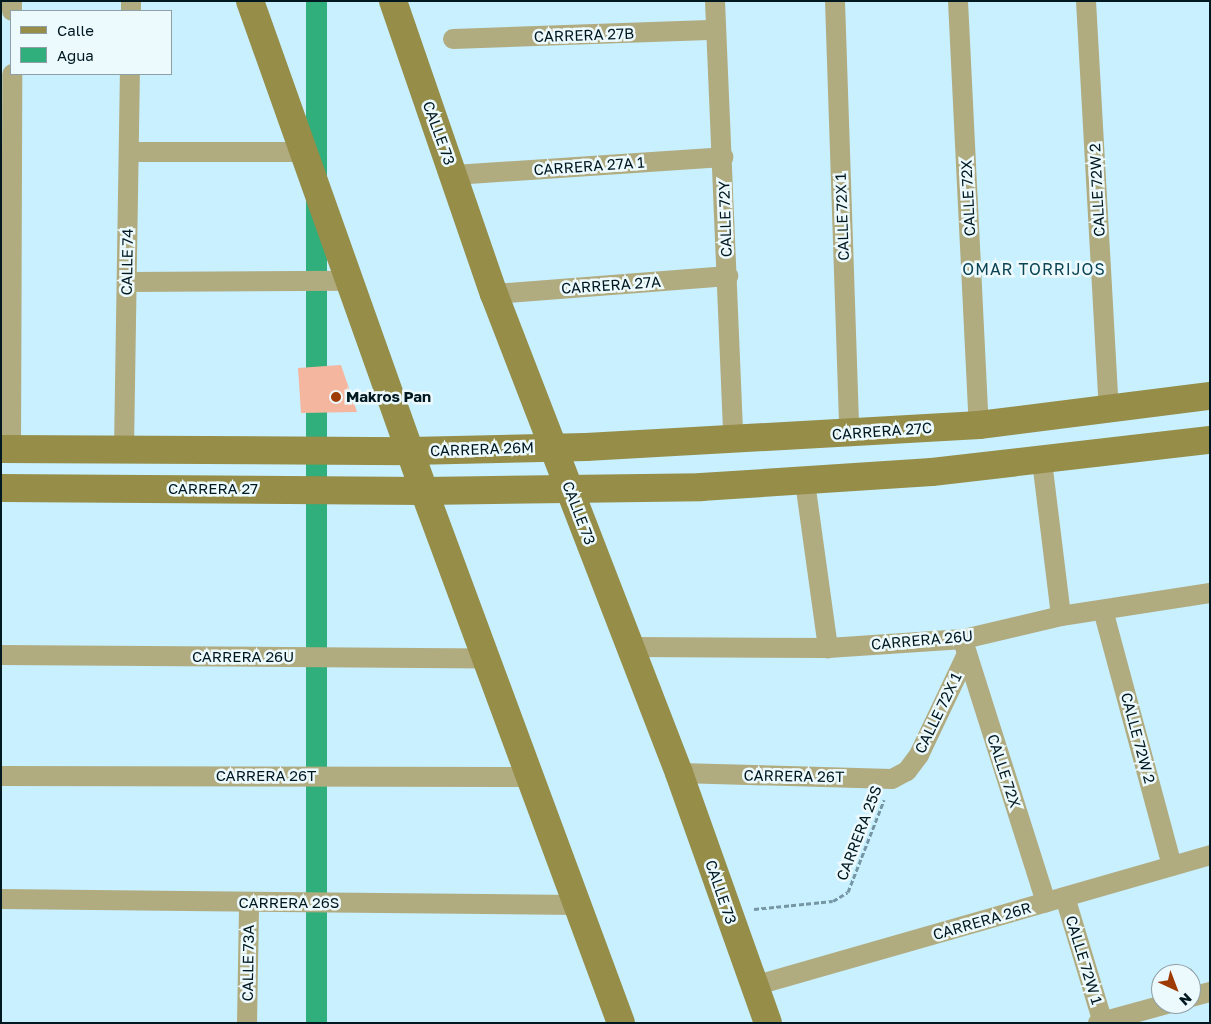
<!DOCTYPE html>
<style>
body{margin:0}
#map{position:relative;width:1211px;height:1024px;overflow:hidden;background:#c8f0ff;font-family:"Golos Text",sans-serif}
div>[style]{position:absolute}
.water>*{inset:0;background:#30af7d;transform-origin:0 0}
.building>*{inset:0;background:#f4b69e}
.path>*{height:3px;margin-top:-1.5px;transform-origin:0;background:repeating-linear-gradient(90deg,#7596a2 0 5px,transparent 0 7.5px)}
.street>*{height:20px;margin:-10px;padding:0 10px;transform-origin:10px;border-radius:10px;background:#b1ab80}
.secondary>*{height:28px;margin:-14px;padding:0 14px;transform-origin:14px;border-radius:14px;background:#958d48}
.dots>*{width:14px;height:14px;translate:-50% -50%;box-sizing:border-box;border:2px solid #ecf9fd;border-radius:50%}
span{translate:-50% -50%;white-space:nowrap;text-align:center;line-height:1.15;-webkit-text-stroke:5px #ecf9fd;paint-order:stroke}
.street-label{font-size:15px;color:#001820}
.poi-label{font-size:15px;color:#001820;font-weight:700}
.left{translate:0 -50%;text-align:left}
.neighbourhood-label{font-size:16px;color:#0b4454;letter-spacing:1px}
.frame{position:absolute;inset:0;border:2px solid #001820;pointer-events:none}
.legend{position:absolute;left:10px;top:10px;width:162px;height:65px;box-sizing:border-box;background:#ecf9fd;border:1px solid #8e9fa5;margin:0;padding:6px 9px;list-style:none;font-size:15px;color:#001820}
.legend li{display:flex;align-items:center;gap:10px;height:25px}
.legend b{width:25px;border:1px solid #8e9fa5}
.north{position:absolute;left:1151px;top:964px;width:50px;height:50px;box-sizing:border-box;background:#ecf9fd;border:1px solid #8e9fa5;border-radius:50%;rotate:137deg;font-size:14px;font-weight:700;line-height:20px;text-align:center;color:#001820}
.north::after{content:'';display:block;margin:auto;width:18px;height:22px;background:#9e3a03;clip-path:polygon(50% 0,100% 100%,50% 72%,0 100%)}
</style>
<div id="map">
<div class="water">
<div style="left:306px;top:1px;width:21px;height:1086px"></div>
</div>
<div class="building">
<div style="clip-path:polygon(341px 365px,357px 412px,301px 413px,298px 368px)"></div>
</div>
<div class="path">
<div style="left:754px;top:909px;width:79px;rotate:-5.8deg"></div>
<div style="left:833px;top:901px;width:17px;rotate:-31deg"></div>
<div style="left:848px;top:892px;width:99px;rotate:-68.6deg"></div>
</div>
<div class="street">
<div style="left:715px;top:1px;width:437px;rotate:87.6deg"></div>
<div style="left:835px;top:1px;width:433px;rotate:88.1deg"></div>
<div style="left:958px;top:1px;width:425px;rotate:87.2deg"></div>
<div style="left:1086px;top:1px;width:409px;rotate:86.8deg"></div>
<div style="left:12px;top:11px;width:10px;rotate:-90deg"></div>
<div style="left:131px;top:11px;width:10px;rotate:-90deg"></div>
<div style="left:453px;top:39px;width:263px;rotate:-2deg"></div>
<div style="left:129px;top:152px;width:175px"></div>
<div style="left:454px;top:175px;width:270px;rotate:-3.8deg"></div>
<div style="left:127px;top:282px;width:222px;rotate:-0.3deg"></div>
<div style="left:494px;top:294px;width:235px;rotate:-4.4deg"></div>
<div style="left:11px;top:449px;width:375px;rotate:-89.8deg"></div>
<div style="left:124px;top:449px;width:375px;rotate:-89.1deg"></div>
<div style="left:1042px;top:461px;width:156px;rotate:83deg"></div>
<div style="left:805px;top:482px;width:168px;rotate:82.1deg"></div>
<div style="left:1103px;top:610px;width:265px;rotate:74.9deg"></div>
<div style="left:630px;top:647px;width:198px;rotate:0.3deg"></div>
<div style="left:828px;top:648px;width:136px;rotate:-3.8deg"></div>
<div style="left:964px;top:639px;width:100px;rotate:-13.3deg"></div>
<div style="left:1061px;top:616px;width:151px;rotate:-8.8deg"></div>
<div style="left:965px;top:647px;width:268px;rotate:72.4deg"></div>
<div style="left:1px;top:655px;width:485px;rotate:0.4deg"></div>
<div style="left:679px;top:773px;width:213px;rotate:1.6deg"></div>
<div style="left:892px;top:779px;width:17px;rotate:-28deg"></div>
<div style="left:907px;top:771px;width:20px;rotate:-53deg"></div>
<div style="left:919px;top:755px;width:112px;rotate:-64.6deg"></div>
<div style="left:1px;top:776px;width:529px;rotate:0.11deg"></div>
<div style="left:1065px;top:897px;width:132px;rotate:73.2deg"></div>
<div style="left:1px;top:899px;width:576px;rotate:0.6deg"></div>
<div style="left:754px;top:986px;width:474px;rotate:-16deg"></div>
<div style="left:1191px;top:997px;width:20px;rotate:-15deg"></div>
<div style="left:247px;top:1023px;width:120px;rotate:-89deg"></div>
<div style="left:1098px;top:1023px;width:72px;rotate:-15.4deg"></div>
</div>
<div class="secondary">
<div style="left:250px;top:1px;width:520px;rotate:70.45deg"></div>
<div style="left:424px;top:491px;width:567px;rotate:69.68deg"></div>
<div style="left:393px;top:1px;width:310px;rotate:71deg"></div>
<div style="left:494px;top:294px;width:513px;rotate:68.88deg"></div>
<div style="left:679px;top:773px;width:265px;rotate:70.4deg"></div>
<div style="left:1px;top:449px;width:410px;rotate:0.3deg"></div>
<div style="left:411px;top:451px;width:175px;rotate:-1.3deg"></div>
<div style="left:586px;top:447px;width:394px;rotate:-3.2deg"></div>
<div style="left:979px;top:425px;width:233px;rotate:-7.2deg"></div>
<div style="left:1px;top:488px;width:423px;rotate:0.4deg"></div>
<div style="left:424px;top:491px;width:277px;rotate:-0.8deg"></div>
<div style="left:701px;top:487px;width:231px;rotate:-3.7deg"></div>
<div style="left:932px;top:472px;width:280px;rotate:-6.6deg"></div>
</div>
<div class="dots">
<div style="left:336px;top:397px;background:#9e3a03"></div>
</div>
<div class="street-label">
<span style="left:584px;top:35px;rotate:-2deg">CARRERA 27B</span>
<span style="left:439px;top:133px;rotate:70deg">CALLE 73</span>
<span style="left:589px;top:166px;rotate:-4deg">CARRERA 27A 1</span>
<span style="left:1097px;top:190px;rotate:-93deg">CALLE 72W 2</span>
<span style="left:968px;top:198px;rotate:-93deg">CALLE 72X</span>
<span style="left:842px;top:217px;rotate:-92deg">CALLE 72X 1</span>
<span style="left:725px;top:219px;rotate:-92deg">CALLE 72Y</span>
<span style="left:127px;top:262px;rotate:-89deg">CALLE 74</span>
<span style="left:611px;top:285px;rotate:-4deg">CARRERA 27A</span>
<span style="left:882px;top:431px;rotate:-4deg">CARRERA 27C</span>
<span style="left:482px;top:449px;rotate:-2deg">CARRERA 26M</span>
<span style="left:213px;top:489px">CARRERA 27</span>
<span style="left:579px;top:513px;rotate:69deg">CALLE 73</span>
<span style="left:922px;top:640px;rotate:-5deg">CARRERA 26U</span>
<span style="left:243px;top:657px">CARRERA 26U</span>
<span style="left:938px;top:713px;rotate:-64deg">CALLE 72X 1</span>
<span style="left:1138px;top:738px;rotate:75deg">CALLE 72W 2</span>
<span style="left:1004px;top:771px;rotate:72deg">CALLE 72X</span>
<span style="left:266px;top:776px">CARRERA 26T</span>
<span style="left:794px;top:776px;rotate:1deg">CARRERA 26T</span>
<span style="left:859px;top:833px;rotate:-69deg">CARRERA 25S</span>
<span style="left:721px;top:892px;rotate:71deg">CALLE 73</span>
<span style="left:289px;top:903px">CARRERA 26S</span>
<span style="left:982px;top:921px;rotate:-16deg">CARRERA 26R</span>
<span style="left:1084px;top:960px;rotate:73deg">CALLE 72W 1</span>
<span style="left:248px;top:963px;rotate:-89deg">CALLE 73A</span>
</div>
<div class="poi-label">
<span class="left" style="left:346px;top:397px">Makros Pan</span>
</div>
<div class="neighbourhood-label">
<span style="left:1034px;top:269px">OMAR TORRIJOS</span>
</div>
<div class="frame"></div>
<ul class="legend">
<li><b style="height:6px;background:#958d48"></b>Calle</li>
<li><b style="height:14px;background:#30af7d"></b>Agua</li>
</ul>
<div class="north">N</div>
</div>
